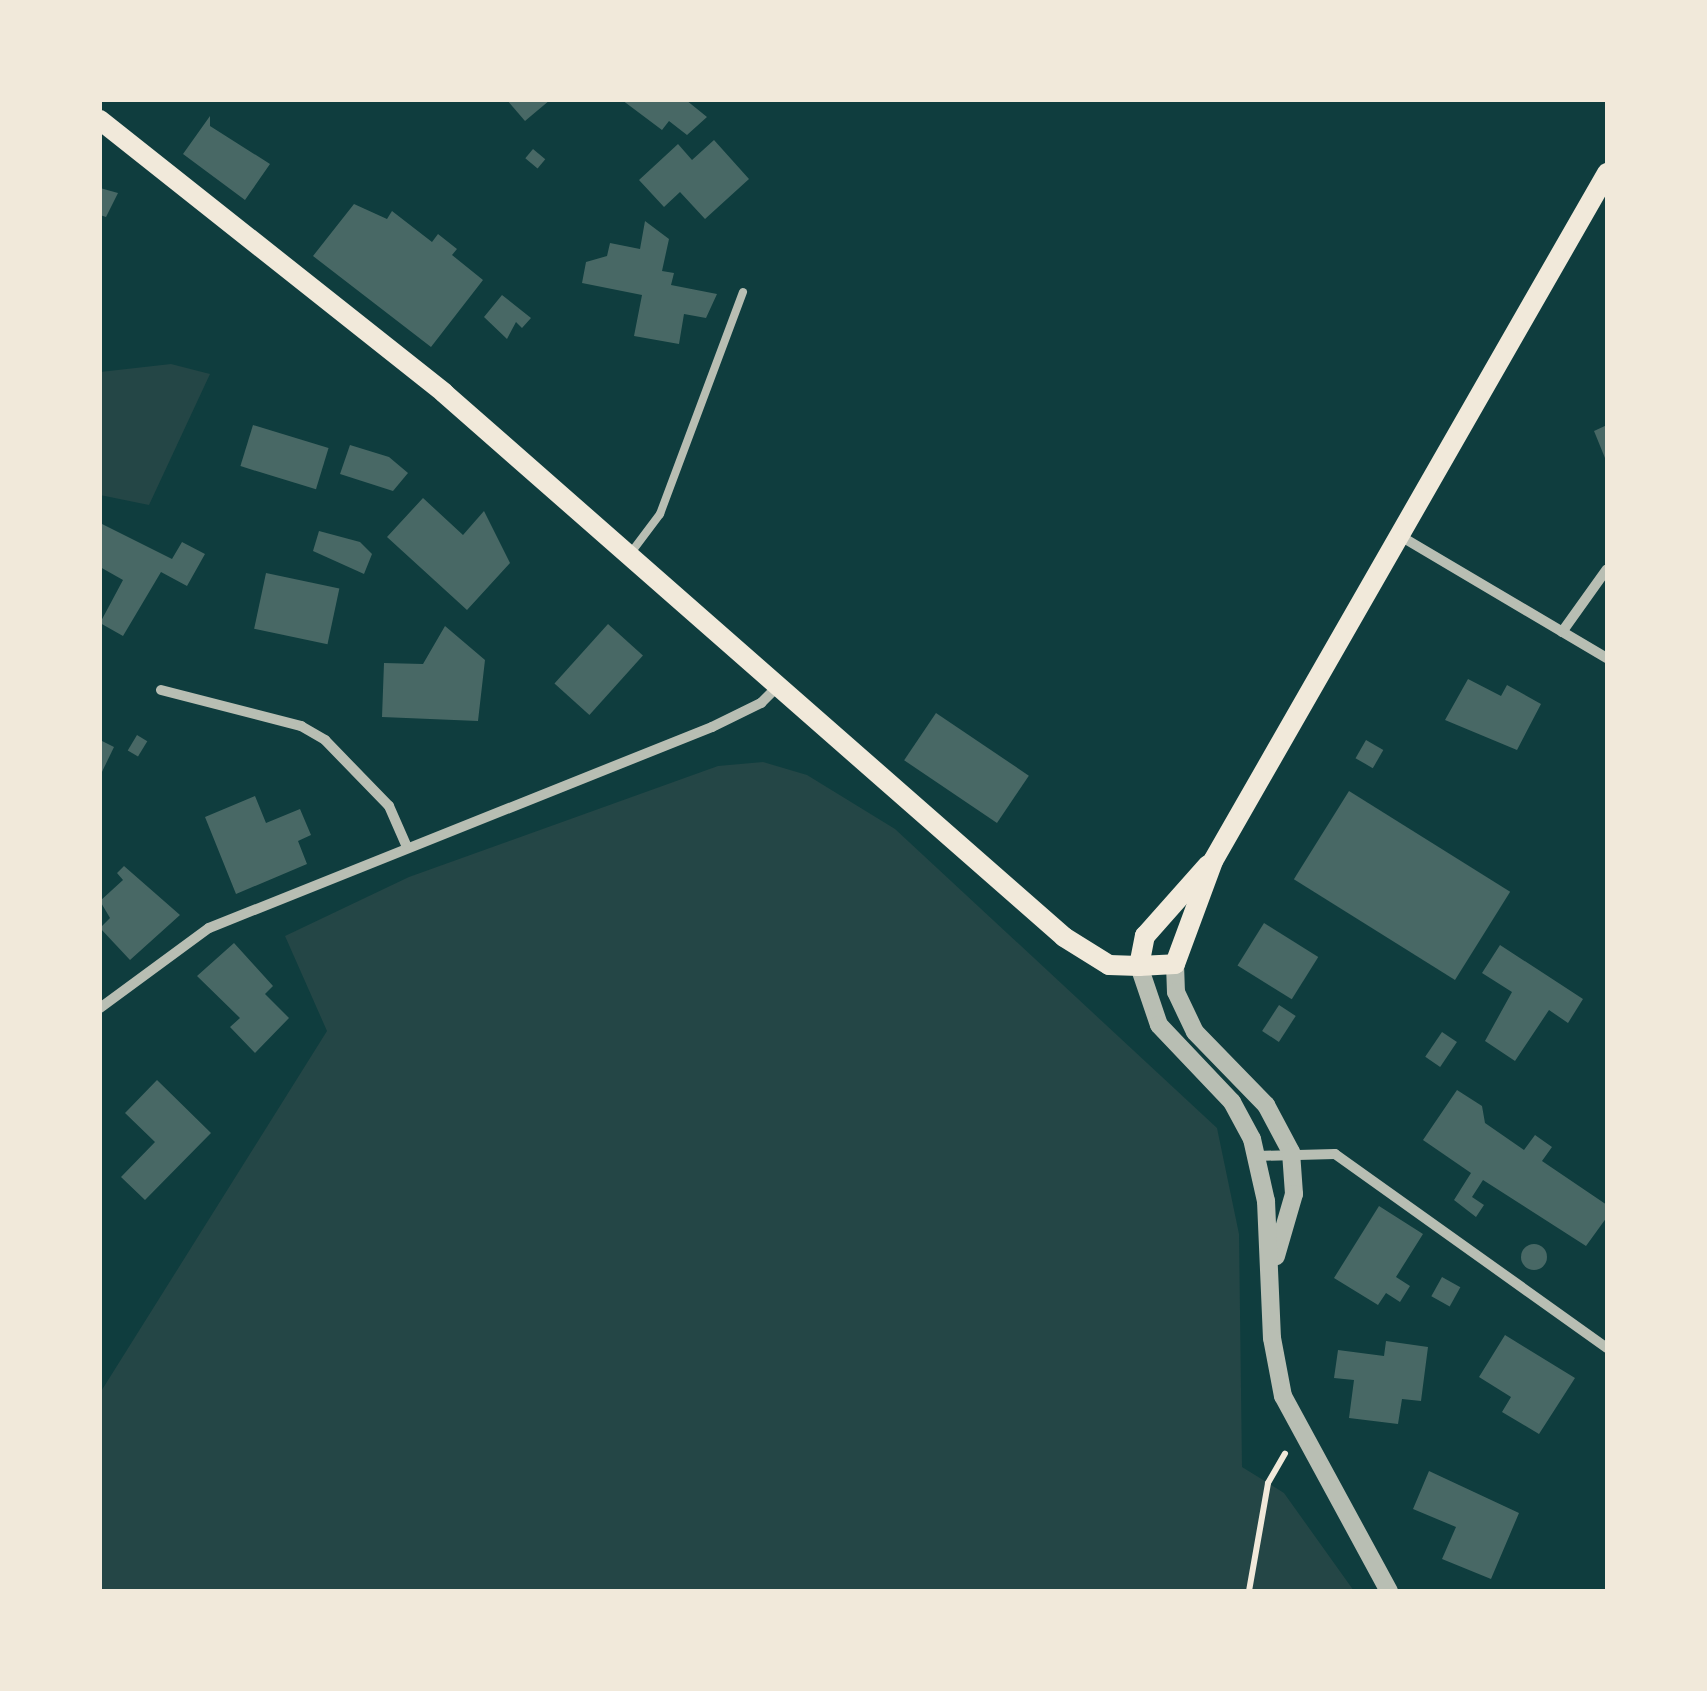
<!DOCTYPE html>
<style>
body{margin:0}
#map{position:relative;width:1707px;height:1691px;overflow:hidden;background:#0f3d3e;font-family:"PT Sans",sans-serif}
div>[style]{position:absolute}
.green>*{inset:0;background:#244646}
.building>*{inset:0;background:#486865;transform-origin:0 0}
.round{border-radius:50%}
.path>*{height:6px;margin:-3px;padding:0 3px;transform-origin:3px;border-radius:3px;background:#f1e9da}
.service>*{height:8px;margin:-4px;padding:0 4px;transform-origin:4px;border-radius:4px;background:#b8beb3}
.minor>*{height:10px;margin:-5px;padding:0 5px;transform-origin:5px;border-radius:5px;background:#b8beb3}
.tertiary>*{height:18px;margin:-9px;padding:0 9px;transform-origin:9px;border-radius:9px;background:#b8beb3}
.secondary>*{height:20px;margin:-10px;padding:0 10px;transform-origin:10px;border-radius:10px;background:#f1e9da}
span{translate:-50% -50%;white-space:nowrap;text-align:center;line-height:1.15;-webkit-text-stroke:8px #f1e9da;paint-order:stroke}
.frame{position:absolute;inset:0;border:102px solid #f1e9da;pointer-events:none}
</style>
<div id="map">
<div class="green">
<div style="clip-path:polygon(171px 364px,210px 374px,149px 505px,100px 495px,100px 372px)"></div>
<div style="clip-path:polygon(763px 762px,807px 775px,895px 829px,1217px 1128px,1239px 1234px,1242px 1467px,1284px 1493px,1354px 1591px,100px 1591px,100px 1393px,327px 1031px,285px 936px,409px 877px,718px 766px)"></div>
</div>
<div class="building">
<div style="clip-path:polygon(507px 100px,550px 100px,525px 121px)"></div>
<div style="clip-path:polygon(622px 100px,686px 100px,707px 117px,687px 135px,669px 121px,662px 130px)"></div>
<div style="clip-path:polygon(210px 116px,210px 126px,270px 164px,245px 200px,183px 154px)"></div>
<div style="clip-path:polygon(714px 140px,749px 179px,705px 219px,680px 192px,664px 207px,639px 180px,678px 144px,692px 160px)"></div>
<div style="left:533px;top:149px;width:16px;height:12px;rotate:40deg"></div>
<div style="clip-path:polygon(100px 188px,118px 193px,106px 217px,100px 215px)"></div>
<div style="clip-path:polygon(354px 204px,387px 219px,392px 211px,432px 242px,438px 234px,457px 249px,452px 255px,483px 280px,431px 347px,313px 256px)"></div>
<div style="clip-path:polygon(645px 221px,669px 239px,662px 271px,674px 273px,671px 285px,717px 294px,706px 318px,684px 314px,679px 344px,634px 336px,642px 295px,582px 283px,586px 262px,607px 256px,610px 243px,640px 249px)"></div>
<div style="clip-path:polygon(502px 295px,531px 318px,522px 328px,516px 322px,507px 339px,484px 317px)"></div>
<div style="left:253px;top:425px;width:79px;height:43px;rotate:17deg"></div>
<div style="clip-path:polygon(1607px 425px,1607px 463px,1594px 431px)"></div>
<div style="clip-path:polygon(350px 445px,389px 457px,408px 473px,393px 491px,340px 474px)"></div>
<div style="clip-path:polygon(423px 498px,463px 535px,484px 511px,510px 563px,467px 610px,387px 537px)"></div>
<div style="clip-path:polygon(100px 523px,172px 559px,182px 542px,205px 554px,187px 586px,161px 572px,123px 636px,100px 623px,123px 580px,100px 567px)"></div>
<div style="clip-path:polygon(319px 531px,360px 542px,372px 554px,364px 574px,313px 551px)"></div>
<div style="left:266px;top:573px;width:75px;height:57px;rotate:12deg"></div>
<div style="left:608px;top:624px;width:47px;height:80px;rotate:42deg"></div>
<div style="clip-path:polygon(445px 626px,485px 660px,478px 721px,382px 717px,384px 663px,423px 664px)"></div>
<div style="clip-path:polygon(1468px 679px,1501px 696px,1507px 685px,1541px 704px,1517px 750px,1445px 720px)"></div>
<div style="left:936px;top:713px;width:112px;height:57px;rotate:34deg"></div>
<div style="left:137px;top:735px;width:12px;height:18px;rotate:31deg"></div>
<div style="clip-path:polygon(100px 740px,114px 747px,100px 776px)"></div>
<div style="left:1366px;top:740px;width:20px;height:21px;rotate:30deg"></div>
<div style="left:1349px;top:791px;width:190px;height:104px;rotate:32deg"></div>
<div style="clip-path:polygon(255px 796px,266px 823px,300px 809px,311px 835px,298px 841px,307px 864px,236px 894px,205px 817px)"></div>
<div style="clip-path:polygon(124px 866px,180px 915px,130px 960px,100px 928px,110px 918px,100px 901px,123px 880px,117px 873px)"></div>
<div style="left:1264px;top:923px;width:64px;height:50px;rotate:32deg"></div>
<div style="clip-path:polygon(234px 943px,273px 986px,265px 994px,289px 1018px,255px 1053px,230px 1027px,240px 1018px,197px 976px)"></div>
<div style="clip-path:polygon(1500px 945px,1583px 999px,1568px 1023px,1549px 1010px,1515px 1061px,1485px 1041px,1512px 992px,1482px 973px)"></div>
<div style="left:1279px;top:1005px;width:20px;height:31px;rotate:33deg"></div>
<div style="left:1442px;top:1032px;width:18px;height:30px;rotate:34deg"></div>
<div style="clip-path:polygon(157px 1080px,211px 1133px,145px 1200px,121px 1177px,155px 1142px,125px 1113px)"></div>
<div style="clip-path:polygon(1457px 1090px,1482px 1106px,1485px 1123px,1524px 1150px,1535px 1135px,1552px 1147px,1542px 1161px,1607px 1205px,1607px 1217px,1586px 1246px,1483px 1180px,1472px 1197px,1484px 1205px,1476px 1217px,1454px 1200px,1471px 1173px,1423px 1140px)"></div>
<div style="clip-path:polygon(1379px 1206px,1423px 1234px,1396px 1277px,1410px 1286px,1400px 1302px,1386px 1293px,1378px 1305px,1334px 1278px)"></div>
<div class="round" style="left:1521px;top:1244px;width:26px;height:26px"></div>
<div style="left:1442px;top:1277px;width:21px;height:22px;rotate:29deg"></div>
<div style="clip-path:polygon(1505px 1335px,1575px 1378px,1539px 1434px,1502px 1412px,1511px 1397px,1479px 1377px)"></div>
<div style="clip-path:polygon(1386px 1341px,1428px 1347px,1421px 1401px,1402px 1399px,1398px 1424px,1349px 1418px,1354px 1380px,1334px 1378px,1338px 1350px,1384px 1356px)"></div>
<div style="clip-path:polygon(1429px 1471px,1519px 1513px,1491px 1579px,1442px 1559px,1456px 1527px,1413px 1509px)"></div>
</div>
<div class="path">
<div style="left:1249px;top:1591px;width:110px;rotate:-80deg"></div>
<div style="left:1268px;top:1483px;width:34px;rotate:-60deg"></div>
</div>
<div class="service">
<div style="left:630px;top:554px;width:50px;rotate:-53.1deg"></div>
<div style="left:660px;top:514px;width:237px;rotate:-69.5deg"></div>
</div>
<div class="minor">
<div style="left:1402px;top:537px;width:238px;rotate:30.6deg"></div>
<div style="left:1562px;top:632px;width:77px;rotate:-54.5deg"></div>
<div style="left:161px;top:690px;width:145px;rotate:14.4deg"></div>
<div style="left:301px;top:726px;width:28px;rotate:30deg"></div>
<div style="left:325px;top:740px;width:92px;rotate:45.9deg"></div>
<div style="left:389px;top:806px;width:45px;rotate:66.3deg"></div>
<div style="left:100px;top:1008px;width:135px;rotate:-36.3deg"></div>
<div style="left:209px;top:928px;width:542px;rotate:-21.78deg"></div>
<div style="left:712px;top:727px;width:55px;rotate:-26.1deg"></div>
<div style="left:761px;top:703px;width:23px;rotate:-45deg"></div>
<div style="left:1257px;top:1156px;width:78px;rotate:-1.5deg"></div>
<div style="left:1335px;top:1154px;width:334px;rotate:35.5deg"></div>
</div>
<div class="tertiary">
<div style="left:1175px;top:964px;width:28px;rotate:88deg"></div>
<div style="left:1176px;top:992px;width:44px;rotate:64.6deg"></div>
<div style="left:1195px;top:1032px;width:102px;rotate:45.8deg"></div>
<div style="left:1266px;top:1105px;width:53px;rotate:62deg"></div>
<div style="left:1291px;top:1152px;width:42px;rotate:85.9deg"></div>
<div style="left:1294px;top:1194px;width:65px;rotate:106.2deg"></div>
<div style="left:1139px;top:966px;width:62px;rotate:71.3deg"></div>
<div style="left:1159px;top:1025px;width:106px;rotate:46.5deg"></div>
<div style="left:1232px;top:1102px;width:42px;rotate:61.6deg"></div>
<div style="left:1252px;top:1139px;width:64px;rotate:77.3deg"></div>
<div style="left:1266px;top:1201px;width:137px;rotate:87.5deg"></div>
<div style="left:1272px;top:1338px;width:59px;rotate:79.3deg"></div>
<div style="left:1283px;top:1396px;width:222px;rotate:61.5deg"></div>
</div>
<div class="secondary">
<div style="left:100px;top:120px;width:439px;rotate:38.4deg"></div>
<div style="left:444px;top:393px;width:825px;rotate:41.26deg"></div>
<div style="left:1064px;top:937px;width:53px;rotate:31.9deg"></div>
<div style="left:1109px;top:965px;width:30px;rotate:2deg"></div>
<div style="left:1139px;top:966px;width:36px;rotate:-3deg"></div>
<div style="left:1175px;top:964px;width:110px;rotate:-69.7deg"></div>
<div style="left:1213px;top:861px;width:793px;rotate:-60.2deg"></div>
<div style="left:1139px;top:966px;width:31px;rotate:-79deg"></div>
<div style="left:1145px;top:936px;width:95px;rotate:-48.4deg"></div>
</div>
<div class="frame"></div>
</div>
